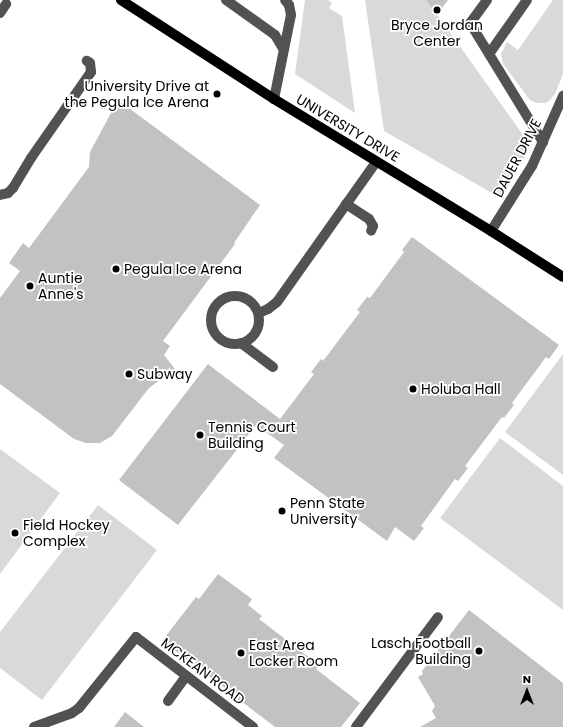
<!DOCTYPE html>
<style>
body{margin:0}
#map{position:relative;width:563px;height:727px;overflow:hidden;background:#fff;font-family:Poppins,sans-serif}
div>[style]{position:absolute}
.green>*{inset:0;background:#d9d9d9}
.building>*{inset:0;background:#c2c2c2}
.minor>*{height:10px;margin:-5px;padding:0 5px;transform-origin:5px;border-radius:5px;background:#525252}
.minor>.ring{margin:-5px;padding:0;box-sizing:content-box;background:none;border:10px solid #525252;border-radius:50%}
.major>*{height:10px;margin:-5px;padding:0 5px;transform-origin:5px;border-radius:5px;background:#000}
.dots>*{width:11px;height:11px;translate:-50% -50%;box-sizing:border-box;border:2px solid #fff;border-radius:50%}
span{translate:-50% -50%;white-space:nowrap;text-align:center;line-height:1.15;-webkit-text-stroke:3.5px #fff;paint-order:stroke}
.poi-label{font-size:14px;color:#000}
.right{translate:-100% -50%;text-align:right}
.left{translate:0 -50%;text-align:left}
.street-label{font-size:14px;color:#000}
.north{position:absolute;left:507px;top:671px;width:40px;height:40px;-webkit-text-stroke:3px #fff;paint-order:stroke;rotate:0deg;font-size:11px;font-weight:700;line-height:16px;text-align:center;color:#000}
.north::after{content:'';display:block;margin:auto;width:14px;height:18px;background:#000;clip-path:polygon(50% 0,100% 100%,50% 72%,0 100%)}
</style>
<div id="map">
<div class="green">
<div style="clip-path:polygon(305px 0,328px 0,332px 3px,329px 8px,342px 16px,355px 113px,295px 74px)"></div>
<div style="clip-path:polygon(365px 0,427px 0,523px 135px,526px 142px,525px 158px,506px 190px,499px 197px,384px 131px)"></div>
<div style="clip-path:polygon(553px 0,563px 0,563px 74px,555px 94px,550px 100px,546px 103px,536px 103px,530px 100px,503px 64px,501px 54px,507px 42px,518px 50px)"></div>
<div style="clip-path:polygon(563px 354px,563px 475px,505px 432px)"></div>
<div style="clip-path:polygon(500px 438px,563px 486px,563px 610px,440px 518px)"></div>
<div style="clip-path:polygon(0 449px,60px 493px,0 574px)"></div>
<div style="clip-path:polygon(98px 505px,157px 550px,42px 700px,0 668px,0 632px)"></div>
</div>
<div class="building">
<div style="clip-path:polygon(426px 0,448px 0,437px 15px)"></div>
<div style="clip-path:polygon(118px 100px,260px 205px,234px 243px,235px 244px,163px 341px,170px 346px,164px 355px,175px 369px,149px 388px,112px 436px,100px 443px,86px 443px,74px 439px,0 384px,0 298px,20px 271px,9px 263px,23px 243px,29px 248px,89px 167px,90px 152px)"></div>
<div style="clip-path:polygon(412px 237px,559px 345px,549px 359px,546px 357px,512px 403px,514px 405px,504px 418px,502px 417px,465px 466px,468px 468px,458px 481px,455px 479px,421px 526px,424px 528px,414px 541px,395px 527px,387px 541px,274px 458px,284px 445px,256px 425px,178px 525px,119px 480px,208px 364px,280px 419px,314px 374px,311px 372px,321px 359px,323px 361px,360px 312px,357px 310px,367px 297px,370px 298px,404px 252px,402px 250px)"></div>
<div style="clip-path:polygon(218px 574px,252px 599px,248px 605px,262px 616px,259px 619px,319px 665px,316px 669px,360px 703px,341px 727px,275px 727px,241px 701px,239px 704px,222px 691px,225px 688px,162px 641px,196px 597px,199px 599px)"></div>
<div style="clip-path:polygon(469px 610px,563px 683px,563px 727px,420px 727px,436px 718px,432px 711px,435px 706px,418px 677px,423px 674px,422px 671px)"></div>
<div style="clip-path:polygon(125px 712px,144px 727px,114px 727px)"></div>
</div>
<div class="minor">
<div style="left:226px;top:0;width:60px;rotate:35.5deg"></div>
<div style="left:275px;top:35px;width:17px;rotate:59deg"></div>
<div style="left:487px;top:0;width:29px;rotate:126deg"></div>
<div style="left:470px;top:23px;width:140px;rotate:58.5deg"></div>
<div style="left:0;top:13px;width:11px;rotate:-56deg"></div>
<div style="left:489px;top:54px;width:66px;rotate:-54.9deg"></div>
<div style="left:274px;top:99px;width:86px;rotate:-78.6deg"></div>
<div style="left:291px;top:15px;width:10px;rotate:-101deg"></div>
<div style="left:289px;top:5px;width:6px;rotate:-129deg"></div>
<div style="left:0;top:195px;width:8px;rotate:-14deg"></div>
<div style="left:8px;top:193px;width:7px;rotate:-45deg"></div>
<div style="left:13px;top:188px;width:35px;rotate:-59deg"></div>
<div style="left:31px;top:158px;width:105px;rotate:-55.1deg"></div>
<div style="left:91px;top:72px;width:9px;rotate:-96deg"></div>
<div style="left:90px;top:63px;width:4px;rotate:-146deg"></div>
<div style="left:346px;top:204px;width:27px;rotate:33deg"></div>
<div style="left:369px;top:219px;width:8px;rotate:60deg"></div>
<div style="left:373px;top:226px;width:5px;rotate:112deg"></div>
<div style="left:491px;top:231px;width:77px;rotate:-57.8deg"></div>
<div style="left:532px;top:166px;width:77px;rotate:-66.1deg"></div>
<div class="ring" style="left:211px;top:296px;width:38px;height:38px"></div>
<div style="left:259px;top:313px;width:10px;rotate:-24deg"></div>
<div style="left:268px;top:309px;width:11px;rotate:-38deg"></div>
<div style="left:277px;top:302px;width:171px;rotate:-54.7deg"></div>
<div style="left:241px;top:343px;width:40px;rotate:37deg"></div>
<div style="left:168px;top:701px;width:31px;rotate:-54deg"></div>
<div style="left:34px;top:727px;width:40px;rotate:-20.2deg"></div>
<div style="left:72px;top:713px;width:9px;rotate:-36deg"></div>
<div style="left:79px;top:708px;width:91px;rotate:-51.2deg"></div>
<div style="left:136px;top:637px;width:148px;rotate:37.6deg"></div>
<div style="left:356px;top:727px;width:137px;rotate:-53.3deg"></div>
</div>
<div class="major">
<div style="left:121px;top:0;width:182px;rotate:32.9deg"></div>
<div style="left:274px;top:99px;width:254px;rotate:31.3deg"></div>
<div style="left:491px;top:231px;width:85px;rotate:32.6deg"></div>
</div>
<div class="dots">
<div style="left:437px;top:10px;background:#000"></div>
<div style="left:217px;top:94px;background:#000"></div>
<div style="left:116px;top:269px;background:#000"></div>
<div style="left:30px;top:286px;background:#000"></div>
<div style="left:129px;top:374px;background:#000"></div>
<div style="left:413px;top:389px;background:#000"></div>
<div style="left:200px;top:435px;background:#000"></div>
<div style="left:282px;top:511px;background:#000"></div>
<div style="left:15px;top:533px;background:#000"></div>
<div style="left:479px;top:651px;background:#000"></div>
<div style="left:241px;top:653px;background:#000"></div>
</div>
<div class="poi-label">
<span style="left:437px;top:33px">Bryce Jordan<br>Center</span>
<span class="right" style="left:209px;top:94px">University Drive at<br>the Pegula Ice Arena</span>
<span class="left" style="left:124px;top:269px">Pegula Ice Arena</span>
<span class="left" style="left:38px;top:286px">Auntie<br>Anne's</span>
<span class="left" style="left:137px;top:374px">Subway</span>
<span class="left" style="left:421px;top:389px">Holuba Hall</span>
<span class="left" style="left:208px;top:435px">Tennis Court<br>Building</span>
<span class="left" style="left:290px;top:511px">Penn State<br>University</span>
<span class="left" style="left:23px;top:533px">Field Hockey<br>Complex</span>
<span class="right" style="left:471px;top:651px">Lasch Football<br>Building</span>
<span class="left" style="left:249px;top:653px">East Area<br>Locker Room</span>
</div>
<div class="street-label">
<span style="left:348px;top:128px;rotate:31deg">UNIVERSITY DRIVE</span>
<span style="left:517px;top:158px;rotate:-62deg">DAUER DRIVE</span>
<span style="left:203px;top:671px;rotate:37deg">MCKEAN ROAD</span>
</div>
<div class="north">N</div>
</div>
